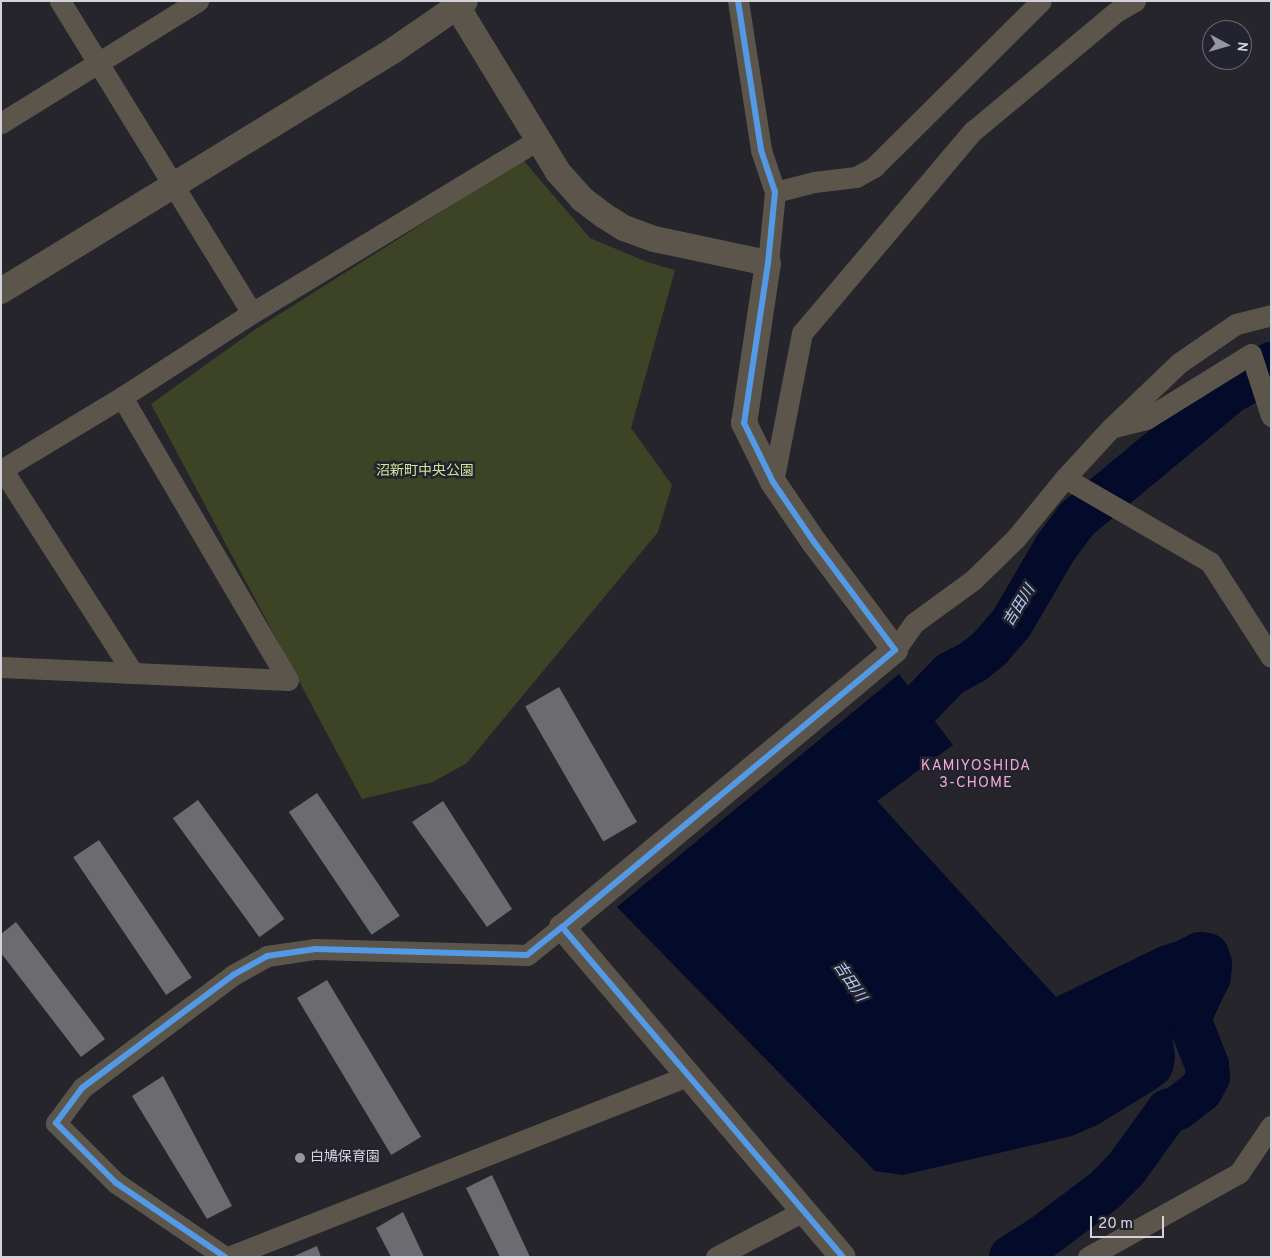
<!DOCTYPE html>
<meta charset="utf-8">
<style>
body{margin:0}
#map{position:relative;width:1272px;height:1258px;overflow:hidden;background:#25252b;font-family:Overpass,"Noto Sans JP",sans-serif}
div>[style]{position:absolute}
.green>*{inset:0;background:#3d4426}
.water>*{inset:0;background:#040a29}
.river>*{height:44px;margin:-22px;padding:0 22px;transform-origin:22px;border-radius:22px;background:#040a29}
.building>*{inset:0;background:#6b6b70;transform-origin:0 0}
.minor>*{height:21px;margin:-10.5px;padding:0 10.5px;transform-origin:10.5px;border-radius:10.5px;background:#5b554b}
.tertiary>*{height:26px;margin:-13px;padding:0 13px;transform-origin:13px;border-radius:13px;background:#5b554b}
.cycleway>*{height:6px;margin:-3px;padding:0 3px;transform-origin:3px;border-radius:3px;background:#5399e6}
.dots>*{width:14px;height:14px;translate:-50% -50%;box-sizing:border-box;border:2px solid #22232e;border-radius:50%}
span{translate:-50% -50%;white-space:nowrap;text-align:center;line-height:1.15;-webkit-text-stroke:5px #22232e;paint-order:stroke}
.park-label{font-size:14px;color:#d1e497}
.poi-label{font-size:14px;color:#d3d4db}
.left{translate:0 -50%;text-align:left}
.water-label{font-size:15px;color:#b8ccf4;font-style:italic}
.neighbourhood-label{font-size:15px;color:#f0a8d3;letter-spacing:1px}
.frame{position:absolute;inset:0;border:2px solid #d3d4db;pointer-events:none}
.north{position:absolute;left:1202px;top:20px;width:50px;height:50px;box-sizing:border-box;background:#22232e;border:1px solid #696a73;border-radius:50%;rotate:96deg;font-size:14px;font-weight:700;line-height:20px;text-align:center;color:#d3d4db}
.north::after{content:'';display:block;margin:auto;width:18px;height:22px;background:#96979d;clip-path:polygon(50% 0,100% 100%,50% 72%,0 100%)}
.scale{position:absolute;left:1090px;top:1216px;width:74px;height:22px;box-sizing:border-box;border:2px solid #d3d4db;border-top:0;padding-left:6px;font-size:15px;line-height:18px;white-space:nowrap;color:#d3d4db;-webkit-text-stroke:4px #22232e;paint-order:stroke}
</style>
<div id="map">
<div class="green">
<div style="clip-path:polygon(523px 160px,590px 238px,647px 262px,675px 270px,631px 428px,672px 485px,658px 532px,467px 763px,433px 782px,362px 799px,151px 404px,253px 331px)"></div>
</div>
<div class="water">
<div style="clip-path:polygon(899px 674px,953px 745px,877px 801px,1056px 997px,1161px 946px,1179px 941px,1191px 994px,1167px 1001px,1175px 1056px,1173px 1070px,1168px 1080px,1159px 1087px,1099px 1124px,1072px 1136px,903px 1175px,875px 1171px,617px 907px)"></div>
</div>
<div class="river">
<div style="left:880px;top:746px;width:100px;rotate:-45.8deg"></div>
<div style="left:950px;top:674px;width:27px;rotate:-28deg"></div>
<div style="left:974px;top:661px;width:21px;rotate:-39deg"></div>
<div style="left:990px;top:648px;width:32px;rotate:-49deg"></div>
<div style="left:1011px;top:624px;width:89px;rotate:-59.7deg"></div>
<div style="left:1056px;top:547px;width:35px;rotate:-53deg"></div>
<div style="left:1077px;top:519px;width:199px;rotate:-39.7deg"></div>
<div style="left:1230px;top:392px;width:34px;rotate:-30deg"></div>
<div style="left:1259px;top:375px;width:16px;rotate:-43deg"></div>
<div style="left:1011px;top:1257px;width:34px;rotate:-32deg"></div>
<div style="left:1040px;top:1239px;width:80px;rotate:-36.9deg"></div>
<div style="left:1104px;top:1191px;width:31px;rotate:-45deg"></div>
<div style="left:1126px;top:1169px;width:72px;rotate:-54.1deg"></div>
<div style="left:1168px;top:1111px;width:10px;rotate:-17deg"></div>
<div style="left:1178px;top:1108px;width:29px;rotate:-38deg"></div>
<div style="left:1201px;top:1090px;width:15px;rotate:-62deg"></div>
<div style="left:1208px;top:1077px;width:12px;rotate:-95deg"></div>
<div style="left:1207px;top:1065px;width:41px;rotate:-111.5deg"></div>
<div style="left:1192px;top:1027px;width:11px;rotate:-100deg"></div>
<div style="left:1190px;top:1016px;width:44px;rotate:-64.6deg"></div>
<div style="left:1209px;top:976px;width:12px;rotate:-85deg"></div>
<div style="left:1210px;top:964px;width:9px;rotate:-108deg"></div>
<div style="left:1207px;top:955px;width:7px;rotate:-172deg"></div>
<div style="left:1200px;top:954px;width:13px;rotate:153deg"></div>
<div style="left:1188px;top:960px;width:44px;rotate:135deg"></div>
<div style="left:1157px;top:991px;width:22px;rotate:150deg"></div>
</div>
<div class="building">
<div style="left:559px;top:687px;width:156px;height:39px;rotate:60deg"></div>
<div style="left:317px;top:793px;width:148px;height:34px;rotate:56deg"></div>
<div style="left:198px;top:800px;width:147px;height:31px;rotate:54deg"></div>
<div style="clip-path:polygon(443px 801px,512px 909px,487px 927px,412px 822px)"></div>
<div style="left:99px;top:840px;width:166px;height:31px;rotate:56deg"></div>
<div style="clip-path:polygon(16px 922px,105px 1039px,81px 1057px,1px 953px,1px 934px)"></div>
<div style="left:327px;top:980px;width:183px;height:35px;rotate:59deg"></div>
<div style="clip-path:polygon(163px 1076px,232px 1206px,207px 1219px,132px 1096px)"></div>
<div style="clip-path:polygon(492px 1175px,530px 1257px,500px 1257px,466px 1188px)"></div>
<div style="clip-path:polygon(403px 1212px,424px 1257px,391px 1257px,376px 1228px)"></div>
<div style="clip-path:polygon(317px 1246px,321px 1257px,292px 1257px)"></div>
</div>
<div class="minor">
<div style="left:60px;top:1px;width:366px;rotate:58.4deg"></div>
<div style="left:738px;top:1px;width:151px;rotate:81.2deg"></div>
<div style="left:761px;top:150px;width:44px;rotate:71.6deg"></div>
<div style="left:775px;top:192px;width:71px;rotate:95.6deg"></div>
<div style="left:1px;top:123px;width:232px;rotate:-31.8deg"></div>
<div style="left:775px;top:192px;width:40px;rotate:-14.4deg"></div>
<div style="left:814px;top:182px;width:42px;rotate:-6.8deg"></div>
<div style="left:856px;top:177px;width:21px;rotate:-29deg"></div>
<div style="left:874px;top:167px;width:235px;rotate:-44.8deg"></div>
<div style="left:1114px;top:427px;width:33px;rotate:-14deg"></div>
<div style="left:1146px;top:419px;width:123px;rotate:-31.8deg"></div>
<div style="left:1251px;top:354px;width:65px;rotate:72.1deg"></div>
<div style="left:2px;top:469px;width:242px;rotate:57.3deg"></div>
<div style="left:1px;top:470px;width:141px;rotate:-31.1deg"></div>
<div style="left:122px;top:397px;width:155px;rotate:-32.9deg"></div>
<div style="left:252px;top:313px;width:334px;rotate:-31.2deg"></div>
<div style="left:1065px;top:478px;width:168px;rotate:30.1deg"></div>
<div style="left:1210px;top:562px;width:113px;rotate:57.3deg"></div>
<div style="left:773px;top:482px;width:152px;rotate:-79deg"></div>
<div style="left:802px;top:333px;width:265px;rotate:-49.8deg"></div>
<div style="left:973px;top:131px;width:186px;rotate:-39.8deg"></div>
<div style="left:1116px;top:12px;width:22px;rotate:-30deg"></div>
<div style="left:895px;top:650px;width:33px;rotate:-55deg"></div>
<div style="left:914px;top:623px;width:73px;rotate:-36.1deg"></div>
<div style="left:973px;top:580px;width:60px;rotate:-44.3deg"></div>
<div style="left:1016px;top:538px;width:77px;rotate:-50.8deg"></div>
<div style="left:1065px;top:478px;width:68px;rotate:-47.4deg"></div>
<div style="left:1111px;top:428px;width:94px;rotate:-43.7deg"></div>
<div style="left:1179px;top:363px;width:69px;rotate:-34.4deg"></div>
<div style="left:1236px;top:324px;width:36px;rotate:-14deg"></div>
<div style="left:1px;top:667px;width:287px;rotate:2.6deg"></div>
<div style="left:288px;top:680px;width:328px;rotate:-120.4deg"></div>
<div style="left:225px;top:1257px;width:132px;rotate:-145.8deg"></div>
<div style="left:116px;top:1183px;width:85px;rotate:-135deg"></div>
<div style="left:56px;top:1123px;width:44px;rotate:-53.4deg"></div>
<div style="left:82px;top:1088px;width:189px;rotate:-36.8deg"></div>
<div style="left:233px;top:975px;width:39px;rotate:-29deg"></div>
<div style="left:267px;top:956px;width:49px;rotate:-8.3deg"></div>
<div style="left:315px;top:949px;width:212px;rotate:1.6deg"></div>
<div style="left:527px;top:955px;width:45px;rotate:-38.7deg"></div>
<div style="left:228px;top:1257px;width:497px;rotate:-21.5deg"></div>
<div style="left:716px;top:1257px;width:101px;rotate:-27.8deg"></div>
<div style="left:1088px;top:1257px;width:173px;rotate:-29.1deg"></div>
<div style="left:1239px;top:1173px;width:57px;rotate:-55.8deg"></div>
</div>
<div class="tertiary">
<div style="left:458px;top:8px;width:192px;rotate:58.6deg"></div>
<div style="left:558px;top:172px;width:36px;rotate:48deg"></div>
<div style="left:582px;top:199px;width:26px;rotate:37deg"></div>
<div style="left:603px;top:215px;width:25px;rotate:32deg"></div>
<div style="left:624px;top:228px;width:32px;rotate:20deg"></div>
<div style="left:654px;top:239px;width:116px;rotate:11.9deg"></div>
<div style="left:768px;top:263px;width:162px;rotate:98.5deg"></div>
<div style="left:744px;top:423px;width:66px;rotate:63.8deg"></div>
<div style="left:773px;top:482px;width:73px;rotate:55.7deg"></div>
<div style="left:814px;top:542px;width:135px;rotate:53.1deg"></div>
<div style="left:895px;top:650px;width:433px;rotate:140.2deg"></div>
<div style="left:562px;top:927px;width:433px;rotate:49.6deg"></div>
<div style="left:1px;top:291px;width:461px;rotate:-31.5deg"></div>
<div style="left:394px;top:50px;width:86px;rotate:-34.6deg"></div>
</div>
<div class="cycleway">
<div style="left:738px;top:1px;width:151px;rotate:81.2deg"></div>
<div style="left:761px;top:150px;width:44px;rotate:71.6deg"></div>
<div style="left:775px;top:192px;width:71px;rotate:95.6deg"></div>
<div style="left:768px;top:263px;width:162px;rotate:98.5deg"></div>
<div style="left:744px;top:423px;width:66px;rotate:63.8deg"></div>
<div style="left:773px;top:482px;width:73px;rotate:55.7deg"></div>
<div style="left:814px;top:542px;width:135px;rotate:53.1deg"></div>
<div style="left:895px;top:650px;width:433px;rotate:140.2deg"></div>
<div style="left:562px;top:927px;width:433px;rotate:49.6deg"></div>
<div style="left:225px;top:1257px;width:132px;rotate:-145.8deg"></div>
<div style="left:116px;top:1183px;width:85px;rotate:-135deg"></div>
<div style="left:56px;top:1123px;width:44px;rotate:-53.4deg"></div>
<div style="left:82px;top:1088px;width:189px;rotate:-36.8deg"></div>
<div style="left:233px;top:975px;width:39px;rotate:-29deg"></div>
<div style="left:267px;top:956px;width:49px;rotate:-8.3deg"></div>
<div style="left:315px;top:949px;width:212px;rotate:1.6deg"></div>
<div style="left:527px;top:955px;width:45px;rotate:-38.7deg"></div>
</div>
<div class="dots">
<div style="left:300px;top:1158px;background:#96979d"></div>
</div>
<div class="park-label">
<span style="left:425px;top:472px">沼新町中央公園</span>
</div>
<div class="poi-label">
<span class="left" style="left:310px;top:1158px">白鳩保育園</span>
</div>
<div class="water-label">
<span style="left:1020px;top:606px;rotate:-58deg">吉田川</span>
<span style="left:849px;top:982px;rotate:56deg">吉田川</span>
</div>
<div class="neighbourhood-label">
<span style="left:976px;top:775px">KAMIYOSHIDA<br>3-CHOME</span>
</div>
<div class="frame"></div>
<div class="north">N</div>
<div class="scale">20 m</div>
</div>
